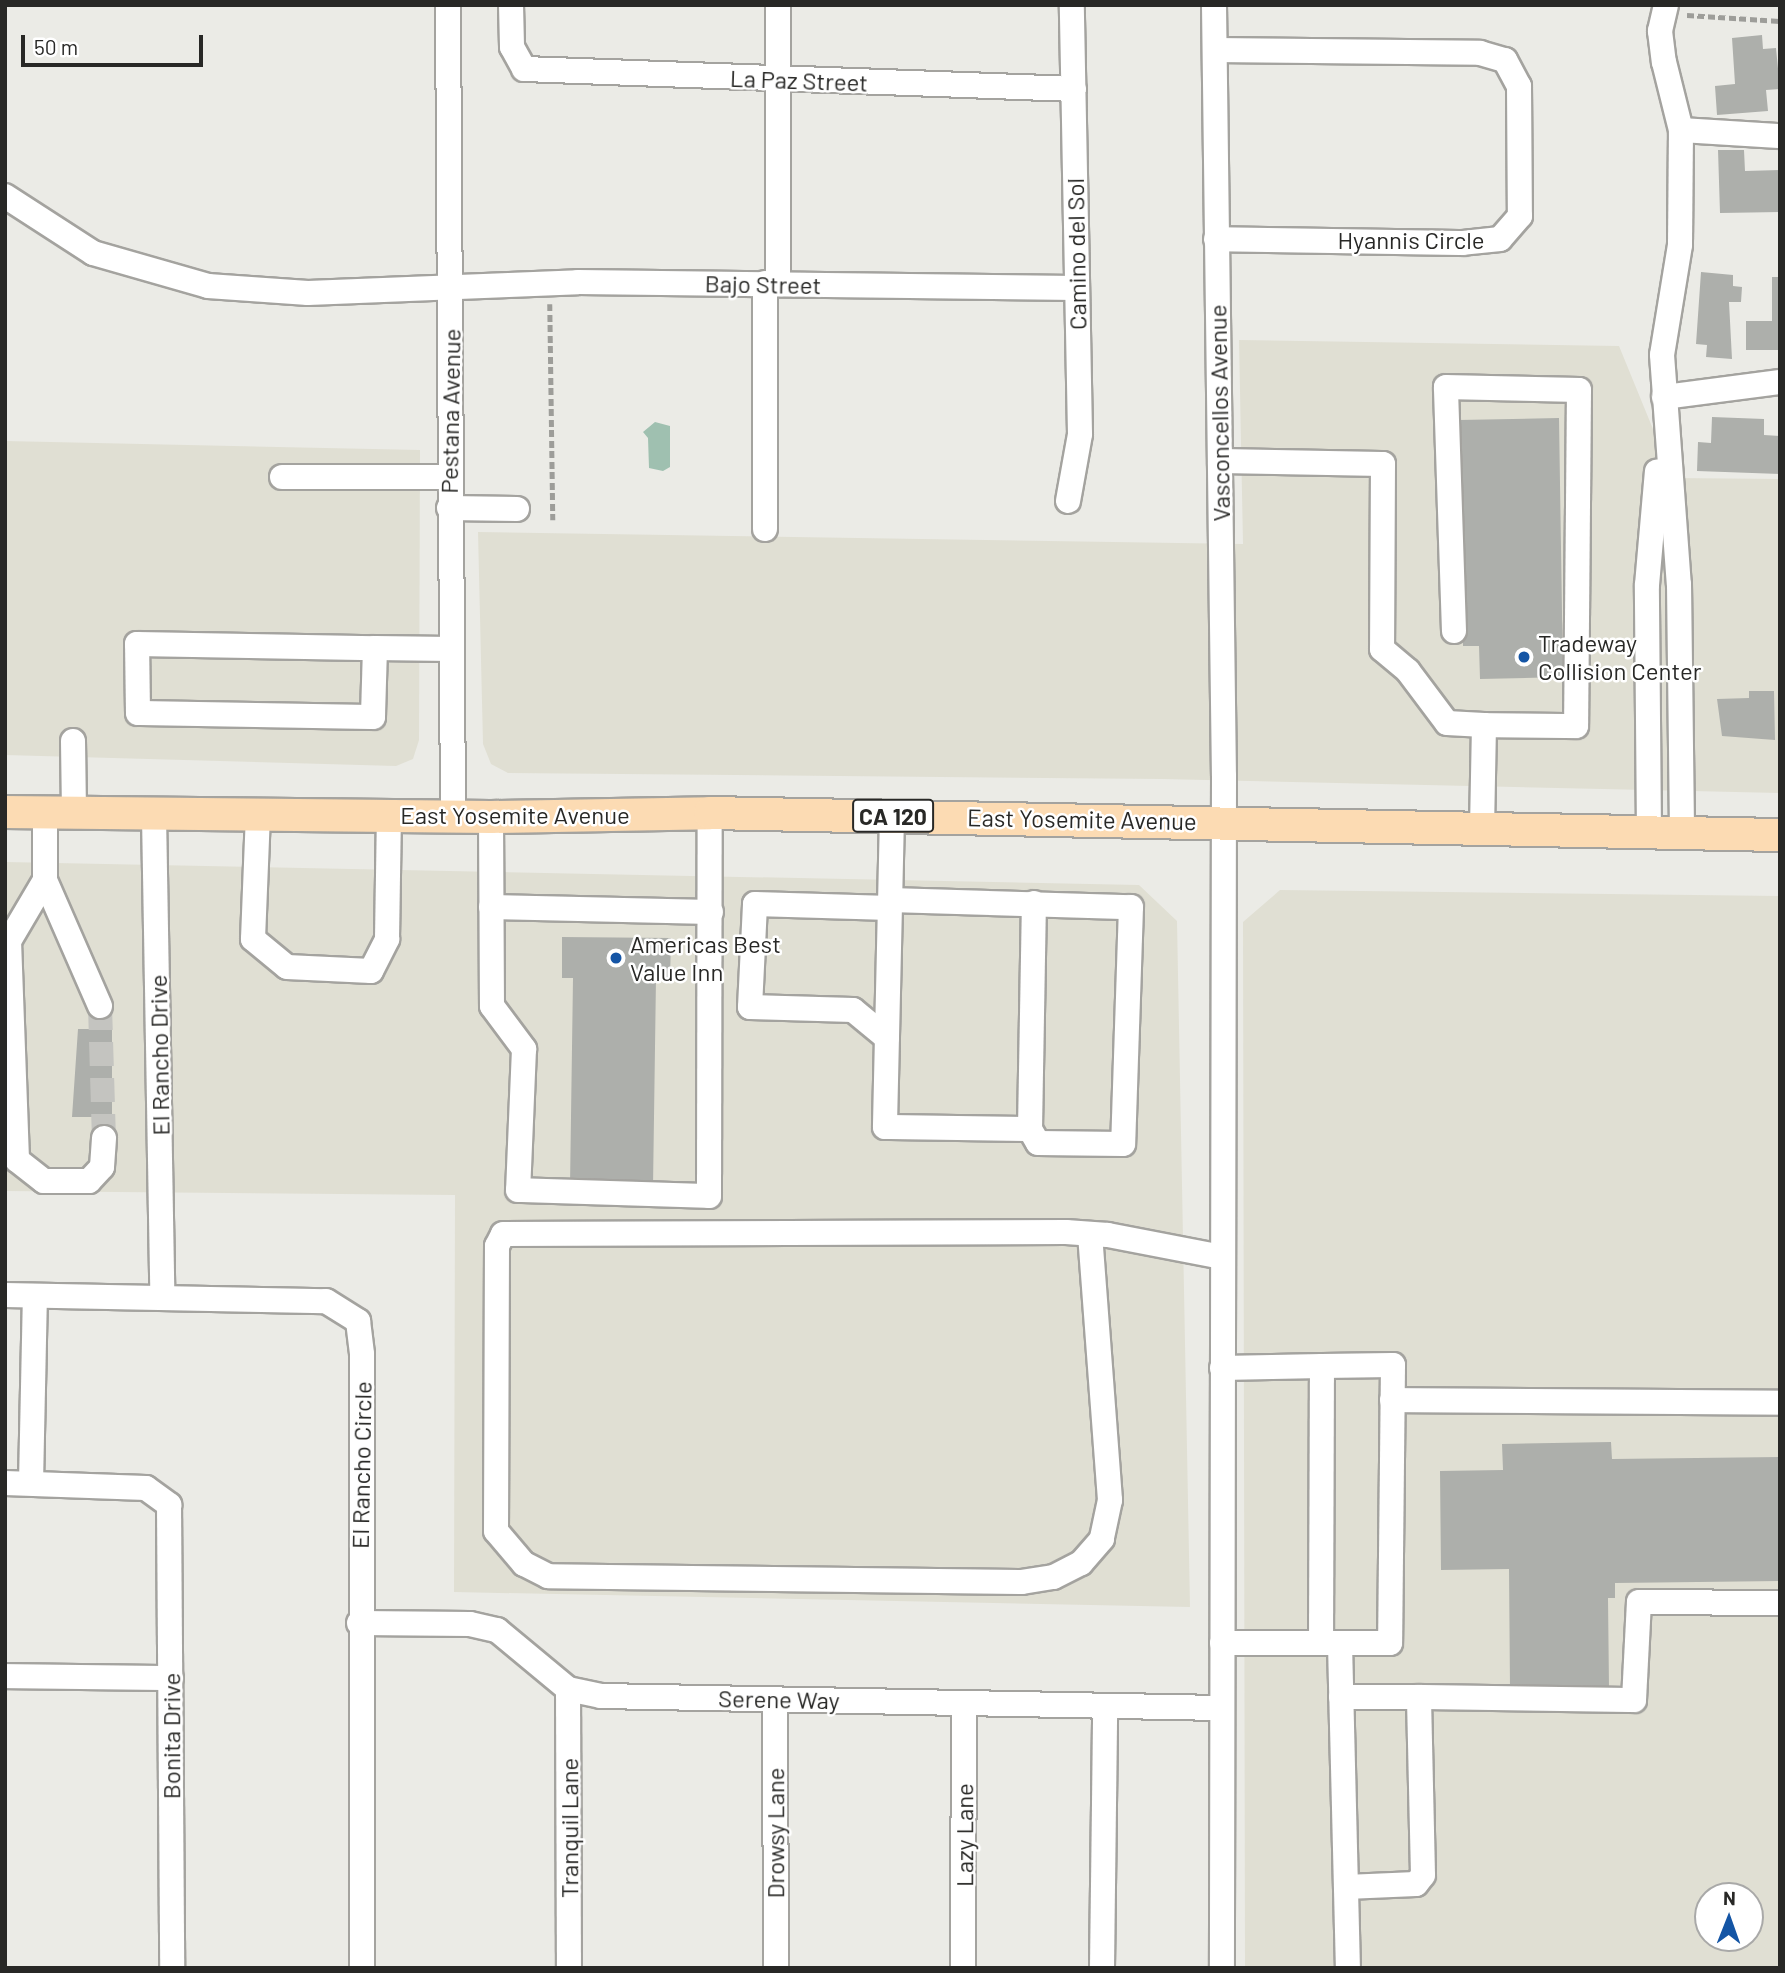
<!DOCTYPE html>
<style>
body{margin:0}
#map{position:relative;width:1785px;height:1973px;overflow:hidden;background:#ebebe6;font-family:Barlow,sans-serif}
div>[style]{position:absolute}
.built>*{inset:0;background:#e0dfd3}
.water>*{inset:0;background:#9fc0b0}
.building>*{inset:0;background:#adafab}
.minor-tunnel>*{height:24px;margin-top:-12px;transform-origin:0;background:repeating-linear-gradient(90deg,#c4c4c0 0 24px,transparent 0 36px)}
.path>*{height:4.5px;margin-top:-2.25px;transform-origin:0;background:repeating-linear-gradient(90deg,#9d9d99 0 7px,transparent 0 10.5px)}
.roads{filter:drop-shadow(2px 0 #a4a39f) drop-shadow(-2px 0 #a4a39f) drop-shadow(0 2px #a4a39f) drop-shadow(0 -2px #a4a39f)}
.minor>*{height:24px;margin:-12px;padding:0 12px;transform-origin:12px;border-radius:12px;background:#fff}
.major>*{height:32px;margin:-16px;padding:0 16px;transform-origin:16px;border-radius:16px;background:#fcdbb3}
.dots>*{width:19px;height:19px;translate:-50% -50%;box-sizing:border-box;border:4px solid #fff;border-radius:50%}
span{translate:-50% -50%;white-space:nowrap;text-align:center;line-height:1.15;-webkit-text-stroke:5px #fff;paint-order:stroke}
.shield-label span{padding:2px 5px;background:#fff;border:2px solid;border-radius:5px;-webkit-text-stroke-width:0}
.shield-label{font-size:23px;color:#282826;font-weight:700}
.street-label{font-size:24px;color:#282826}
.poi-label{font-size:24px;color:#282826}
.left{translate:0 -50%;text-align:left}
.frame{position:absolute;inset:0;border:7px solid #282826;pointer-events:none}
.north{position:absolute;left:1694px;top:1882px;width:70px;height:70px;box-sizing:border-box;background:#fff;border:2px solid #a9a9a8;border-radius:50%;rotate:1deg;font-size:19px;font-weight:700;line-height:28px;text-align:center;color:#282826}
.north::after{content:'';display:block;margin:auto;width:24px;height:32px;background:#1455a5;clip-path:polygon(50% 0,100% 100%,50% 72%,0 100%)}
.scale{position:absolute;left:21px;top:35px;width:182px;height:32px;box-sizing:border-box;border:4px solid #282826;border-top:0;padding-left:9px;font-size:21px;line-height:24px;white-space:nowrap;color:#282826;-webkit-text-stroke:5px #fff;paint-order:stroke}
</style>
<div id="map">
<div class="built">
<div style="clip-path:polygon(1239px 340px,1619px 346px,1673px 478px,1780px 479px,1780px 793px,1162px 779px,508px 773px,491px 764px,483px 744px,478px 532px,1243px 544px)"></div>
<div style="clip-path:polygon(5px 441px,420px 450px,419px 740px,413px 759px,396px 766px,5px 755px)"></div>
<div style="clip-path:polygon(5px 862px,1139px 885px,1177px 921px,1190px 1607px,454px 1592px,455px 1195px,5px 1191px)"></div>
<div style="clip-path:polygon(evenodd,1280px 890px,1780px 896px,1780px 1968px,1245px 1968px,1243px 922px,1280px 890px,1708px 1896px,1750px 1896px,1750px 1938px,1708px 1938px,1708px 1896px)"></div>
</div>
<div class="water">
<div style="clip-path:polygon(655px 422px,670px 426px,670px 467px,663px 471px,649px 468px,648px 438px,643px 432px)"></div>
</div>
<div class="building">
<div style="clip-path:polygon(1762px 35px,1763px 49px,1776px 48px,1780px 89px,1766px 90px,1768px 111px,1717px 115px,1715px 86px,1735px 84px,1732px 38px)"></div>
<div style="clip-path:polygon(1718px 150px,1744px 150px,1745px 171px,1780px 170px,1780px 212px,1720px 213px)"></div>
<div style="clip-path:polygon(1701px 272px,1733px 275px,1733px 286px,1742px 287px,1741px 302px,1729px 302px,1732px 359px,1706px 357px,1707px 345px,1696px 344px)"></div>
<div style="clip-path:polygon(1772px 277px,1780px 277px,1780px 350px,1746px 350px,1746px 321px,1772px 321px)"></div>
<div style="clip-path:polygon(1712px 417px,1764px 419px,1764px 435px,1780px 436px,1780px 474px,1697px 471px,1698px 442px,1711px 443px)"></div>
<div style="clip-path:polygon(1559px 418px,1563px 677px,1480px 679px,1479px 646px,1463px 646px,1459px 420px)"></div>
<div style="clip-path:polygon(1749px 691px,1774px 691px,1775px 740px,1722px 736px,1717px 699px,1749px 698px)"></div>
<div style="clip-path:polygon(562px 937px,671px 938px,670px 979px,656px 978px,653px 1187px,570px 1186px,573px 978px,562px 978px)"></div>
<div style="clip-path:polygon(91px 1006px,112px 1006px,112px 1138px,93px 1138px,93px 1117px,72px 1117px,78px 1029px,91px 1029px)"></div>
<div style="clip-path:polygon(1611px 1442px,1612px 1459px,1780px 1457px,1780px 1581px,1615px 1583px,1615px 1598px,1608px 1598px,1609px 1688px,1510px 1689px,1509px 1569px,1441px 1570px,1440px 1471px,1503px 1470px,1502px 1444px)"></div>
</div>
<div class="minor-tunnel">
<div style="left:100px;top:1006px;width:132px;rotate:88.3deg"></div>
</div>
<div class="path">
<div style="left:1687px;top:15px;width:93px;rotate:3.7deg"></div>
<div style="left:550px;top:304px;width:216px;rotate:89.2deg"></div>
</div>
<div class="roads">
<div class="minor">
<div style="left:448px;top:5px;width:812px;rotate:89.65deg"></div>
<div style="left:511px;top:5px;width:42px;rotate:88.6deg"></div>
<div style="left:512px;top:47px;width:25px;rotate:61deg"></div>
<div style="left:524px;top:69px;width:550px;rotate:2.08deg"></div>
<div style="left:778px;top:5px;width:279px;rotate:90deg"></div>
<div style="left:1214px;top:5px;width:771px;rotate:89.26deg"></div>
<div style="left:1224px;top:776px;width:1192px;rotate:90.1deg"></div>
<div style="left:1666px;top:5px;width:27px;rotate:103deg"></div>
<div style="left:1660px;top:31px;width:31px;rotate:83deg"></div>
<div style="left:1664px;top:62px;width:70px;rotate:76deg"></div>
<div style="left:1681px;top:130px;width:115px;rotate:90.5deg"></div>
<div style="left:1680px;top:245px;width:111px;rotate:99.3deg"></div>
<div style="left:1662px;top:355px;width:230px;rotate:85.8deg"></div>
<div style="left:1679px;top:584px;width:248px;rotate:89.3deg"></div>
<div style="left:1215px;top:50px;width:265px;rotate:0.6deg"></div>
<div style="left:1480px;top:53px;width:26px;rotate:16deg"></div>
<div style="left:1505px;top:60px;width:30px;rotate:62deg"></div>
<div style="left:1519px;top:86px;width:130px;rotate:89.6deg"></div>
<div style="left:1520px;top:216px;width:30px;rotate:131deg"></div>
<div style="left:1500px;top:239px;width:37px;rotate:174deg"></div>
<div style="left:1463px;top:243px;width:247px;rotate:-179.1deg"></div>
<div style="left:1681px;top:130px;width:99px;rotate:3.5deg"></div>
<div style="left:5px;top:196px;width:105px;rotate:32.9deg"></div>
<div style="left:93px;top:253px;width:120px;rotate:16deg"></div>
<div style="left:208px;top:286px;width:100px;rotate:4deg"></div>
<div style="left:308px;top:293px;width:270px;rotate:-2.3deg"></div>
<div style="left:578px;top:282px;width:498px;rotate:0.7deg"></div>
<div style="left:765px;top:283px;width:246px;rotate:90deg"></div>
<div style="left:1664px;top:397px;width:117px;rotate:-7.4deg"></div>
<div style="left:1220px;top:461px;width:163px;rotate:1.1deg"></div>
<div style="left:1383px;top:464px;width:185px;rotate:90.3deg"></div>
<div style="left:1382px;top:649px;width:34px;rotate:40deg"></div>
<div style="left:1408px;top:671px;width:65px;rotate:53.1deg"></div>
<div style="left:1447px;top:723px;width:37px;rotate:3deg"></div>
<div style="left:1484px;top:725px;width:102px;rotate:91.1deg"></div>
<div style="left:282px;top:477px;width:166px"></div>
<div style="left:1068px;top:501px;width:68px;rotate:-79.8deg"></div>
<div style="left:1080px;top:434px;width:429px;rotate:-91.1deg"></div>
<div style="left:449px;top:508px;width:68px;rotate:0.8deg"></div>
<div style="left:1454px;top:631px;width:244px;rotate:-91.9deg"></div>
<div style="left:1446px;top:387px;width:133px;rotate:1.3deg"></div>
<div style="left:1579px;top:390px;width:336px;rotate:90.5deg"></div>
<div style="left:1576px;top:726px;width:92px;rotate:-179.4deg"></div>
<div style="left:375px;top:648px;width:69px;rotate:91.7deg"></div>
<div style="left:373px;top:717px;width:235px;rotate:-179deg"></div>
<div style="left:138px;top:713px;width:69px;rotate:-90.8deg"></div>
<div style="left:137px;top:644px;width:238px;rotate:1deg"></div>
<div style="left:375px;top:648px;width:76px;rotate:0.8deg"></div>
<div style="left:73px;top:741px;width:73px;rotate:89.2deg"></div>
<div style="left:258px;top:814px;width:125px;rotate:92.3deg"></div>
<div style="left:253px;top:939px;width:44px;rotate:39.5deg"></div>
<div style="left:287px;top:967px;width:84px;rotate:2.7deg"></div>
<div style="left:371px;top:971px;width:36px;rotate:-63deg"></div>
<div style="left:387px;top:939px;width:123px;rotate:-89.1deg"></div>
<div style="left:154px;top:815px;width:481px;rotate:89deg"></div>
<div style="left:892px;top:816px;width:311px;rotate:91.3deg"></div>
<div style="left:885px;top:1127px;width:145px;rotate:0.8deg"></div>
<div style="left:1030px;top:1129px;width:226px;rotate:-89deg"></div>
<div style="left:491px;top:817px;width:189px;rotate:89.7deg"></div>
<div style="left:492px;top:1006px;width:54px;rotate:53.3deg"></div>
<div style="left:524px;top:1049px;width:141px;rotate:92.4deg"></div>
<div style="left:518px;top:1190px;width:191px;rotate:1.8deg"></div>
<div style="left:709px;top:1196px;width:383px;rotate:-89.9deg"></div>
<div style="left:1649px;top:833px;width:248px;rotate:-90.5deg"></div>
<div style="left:1647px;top:585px;width:114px;rotate:-85deg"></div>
<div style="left:45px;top:880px;width:67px;rotate:-90deg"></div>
<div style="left:890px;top:900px;width:241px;rotate:1.7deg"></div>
<div style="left:1131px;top:907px;width:237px;rotate:91.9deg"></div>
<div style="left:1123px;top:1144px;width:85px;rotate:-179.3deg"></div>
<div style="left:1038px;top:1143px;width:16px;rotate:-120deg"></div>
<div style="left:491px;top:907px;width:220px;rotate:1.3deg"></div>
<div style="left:100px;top:1006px;width:137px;rotate:-113.6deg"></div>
<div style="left:45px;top:880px;width:71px;rotate:120.5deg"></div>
<div style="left:9px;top:941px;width:219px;rotate:87.9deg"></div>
<div style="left:17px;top:1160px;width:34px;rotate:38deg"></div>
<div style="left:44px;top:1181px;width:45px"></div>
<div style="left:89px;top:1181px;width:19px;rotate:-47deg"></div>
<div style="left:102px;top:1167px;width:29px;rotate:-86deg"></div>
<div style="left:887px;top:1038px;width:44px;rotate:-140.5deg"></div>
<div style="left:853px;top:1010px;width:103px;rotate:-178.3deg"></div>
<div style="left:750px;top:1007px;width:103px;rotate:-87.2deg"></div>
<div style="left:755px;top:904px;width:135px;rotate:1.7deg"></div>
<div style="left:1090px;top:1234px;width:267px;rotate:85.7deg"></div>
<div style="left:1110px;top:1500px;width:40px;rotate:102deg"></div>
<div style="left:1102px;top:1539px;width:32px;rotate:131deg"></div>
<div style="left:1081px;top:1563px;width:31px;rotate:153deg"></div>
<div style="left:1053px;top:1577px;width:31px;rotate:171deg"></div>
<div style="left:1022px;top:1582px;width:474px;rotate:-179.3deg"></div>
<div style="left:548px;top:1576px;width:27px;rotate:-153deg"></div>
<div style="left:524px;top:1564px;width:43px;rotate:-130.3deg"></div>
<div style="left:496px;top:1531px;width:285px;rotate:-89.8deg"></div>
<div style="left:497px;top:1246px;width:13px;rotate:-63deg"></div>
<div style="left:503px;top:1234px;width:563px;rotate:-0.2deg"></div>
<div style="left:1066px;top:1232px;width:42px;rotate:4.1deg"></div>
<div style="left:1108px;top:1235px;width:116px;rotate:10.9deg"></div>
<div style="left:5px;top:1295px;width:321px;rotate:1.1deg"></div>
<div style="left:326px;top:1301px;width:38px;rotate:32deg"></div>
<div style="left:358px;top:1321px;width:33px;rotate:83deg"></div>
<div style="left:362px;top:1354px;width:614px;rotate:90deg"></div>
<div style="left:1222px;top:1368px;width:100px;rotate:-1.1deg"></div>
<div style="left:1322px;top:1366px;width:71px;rotate:-0.8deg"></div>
<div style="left:1393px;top:1365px;width:278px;rotate:90.6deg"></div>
<div style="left:1390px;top:1643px;width:69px;rotate:180deg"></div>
<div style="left:1321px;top:1643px;width:277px;rotate:-89.8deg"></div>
<div style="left:1392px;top:1400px;width:388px;rotate:0.4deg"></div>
<div style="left:5px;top:1483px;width:141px;rotate:2deg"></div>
<div style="left:146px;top:1488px;width:29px;rotate:36deg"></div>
<div style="left:169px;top:1505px;width:463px;rotate:89.6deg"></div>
<div style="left:31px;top:1483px;width:187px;rotate:-88.8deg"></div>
<div style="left:359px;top:1623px;width:111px;rotate:0.5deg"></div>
<div style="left:470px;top:1624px;width:28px;rotate:13deg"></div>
<div style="left:497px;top:1630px;width:92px;rotate:39.7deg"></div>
<div style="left:568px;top:1689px;width:34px;rotate:12deg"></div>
<div style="left:601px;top:1696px;width:621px;rotate:1.11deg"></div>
<div style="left:1222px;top:1643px;width:99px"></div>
<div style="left:1340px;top:1644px;width:324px;rotate:88.6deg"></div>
<div style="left:5px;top:1676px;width:166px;rotate:0.7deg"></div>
<div style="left:568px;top:1689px;width:279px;rotate:89.8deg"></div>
<div style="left:1341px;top:1697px;width:78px"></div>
<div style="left:775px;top:1699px;width:269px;rotate:89.8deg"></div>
<div style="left:1346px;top:1887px;width:70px;rotate:-2.5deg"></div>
<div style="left:1416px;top:1884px;width:11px;rotate:-52deg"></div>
<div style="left:1423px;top:1875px;width:178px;rotate:-91.3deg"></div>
<div style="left:1419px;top:1697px;width:215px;rotate:0.8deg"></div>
<div style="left:1634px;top:1700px;width:98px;rotate:-87.1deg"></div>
<div style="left:1639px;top:1602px;width:141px;rotate:0.4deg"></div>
<div style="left:963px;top:1968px;width:265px;rotate:-89.8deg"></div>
<div style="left:1102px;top:1968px;width:259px;rotate:-89.3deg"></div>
</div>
<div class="major">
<div style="left:5px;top:812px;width:486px;rotate:0.6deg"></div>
<div style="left:491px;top:817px;width:219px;rotate:-1deg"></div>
<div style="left:710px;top:813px;width:1070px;rotate:1.18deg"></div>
</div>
</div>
<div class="dots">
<div style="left:1524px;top:657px;background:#1455a5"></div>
<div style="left:616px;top:958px;background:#1455a5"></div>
</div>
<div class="shield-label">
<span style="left:893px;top:816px">CA 120</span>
</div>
<div class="street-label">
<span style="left:799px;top:80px;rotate:2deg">La Paz Street</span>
<span style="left:1411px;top:240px">Hyannis Circle</span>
<span style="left:1076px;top:254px;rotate:-91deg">Camino del Sol</span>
<span style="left:763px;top:284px;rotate:1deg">Bajo Street</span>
<span style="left:450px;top:411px;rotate:-89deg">Pestana Avenue</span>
<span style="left:1219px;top:413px;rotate:-91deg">Vasconcellos Avenue</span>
<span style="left:515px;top:815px">East Yosemite Avenue</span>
<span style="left:1082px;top:819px;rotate:1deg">East Yosemite Avenue</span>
<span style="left:159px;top:1055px;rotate:-91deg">El Rancho Drive</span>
<span style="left:361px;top:1465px;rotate:-89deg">El Rancho Circle</span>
<span style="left:779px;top:1699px;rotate:1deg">Serene Way</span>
<span style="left:171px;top:1736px;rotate:-90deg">Bonita Drive</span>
<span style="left:569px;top:1828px;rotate:-90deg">Tranquil Lane</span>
<span style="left:775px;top:1833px;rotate:-90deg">Drowsy Lane</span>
<span style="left:964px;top:1835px;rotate:-90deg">Lazy Lane</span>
</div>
<div class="poi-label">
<span class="left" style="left:1538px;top:657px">Tradeway<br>Collision Center</span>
<span class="left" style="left:630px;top:958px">Americas Best<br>Value Inn</span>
</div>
<div class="frame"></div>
<div class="north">N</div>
<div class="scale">50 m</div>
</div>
